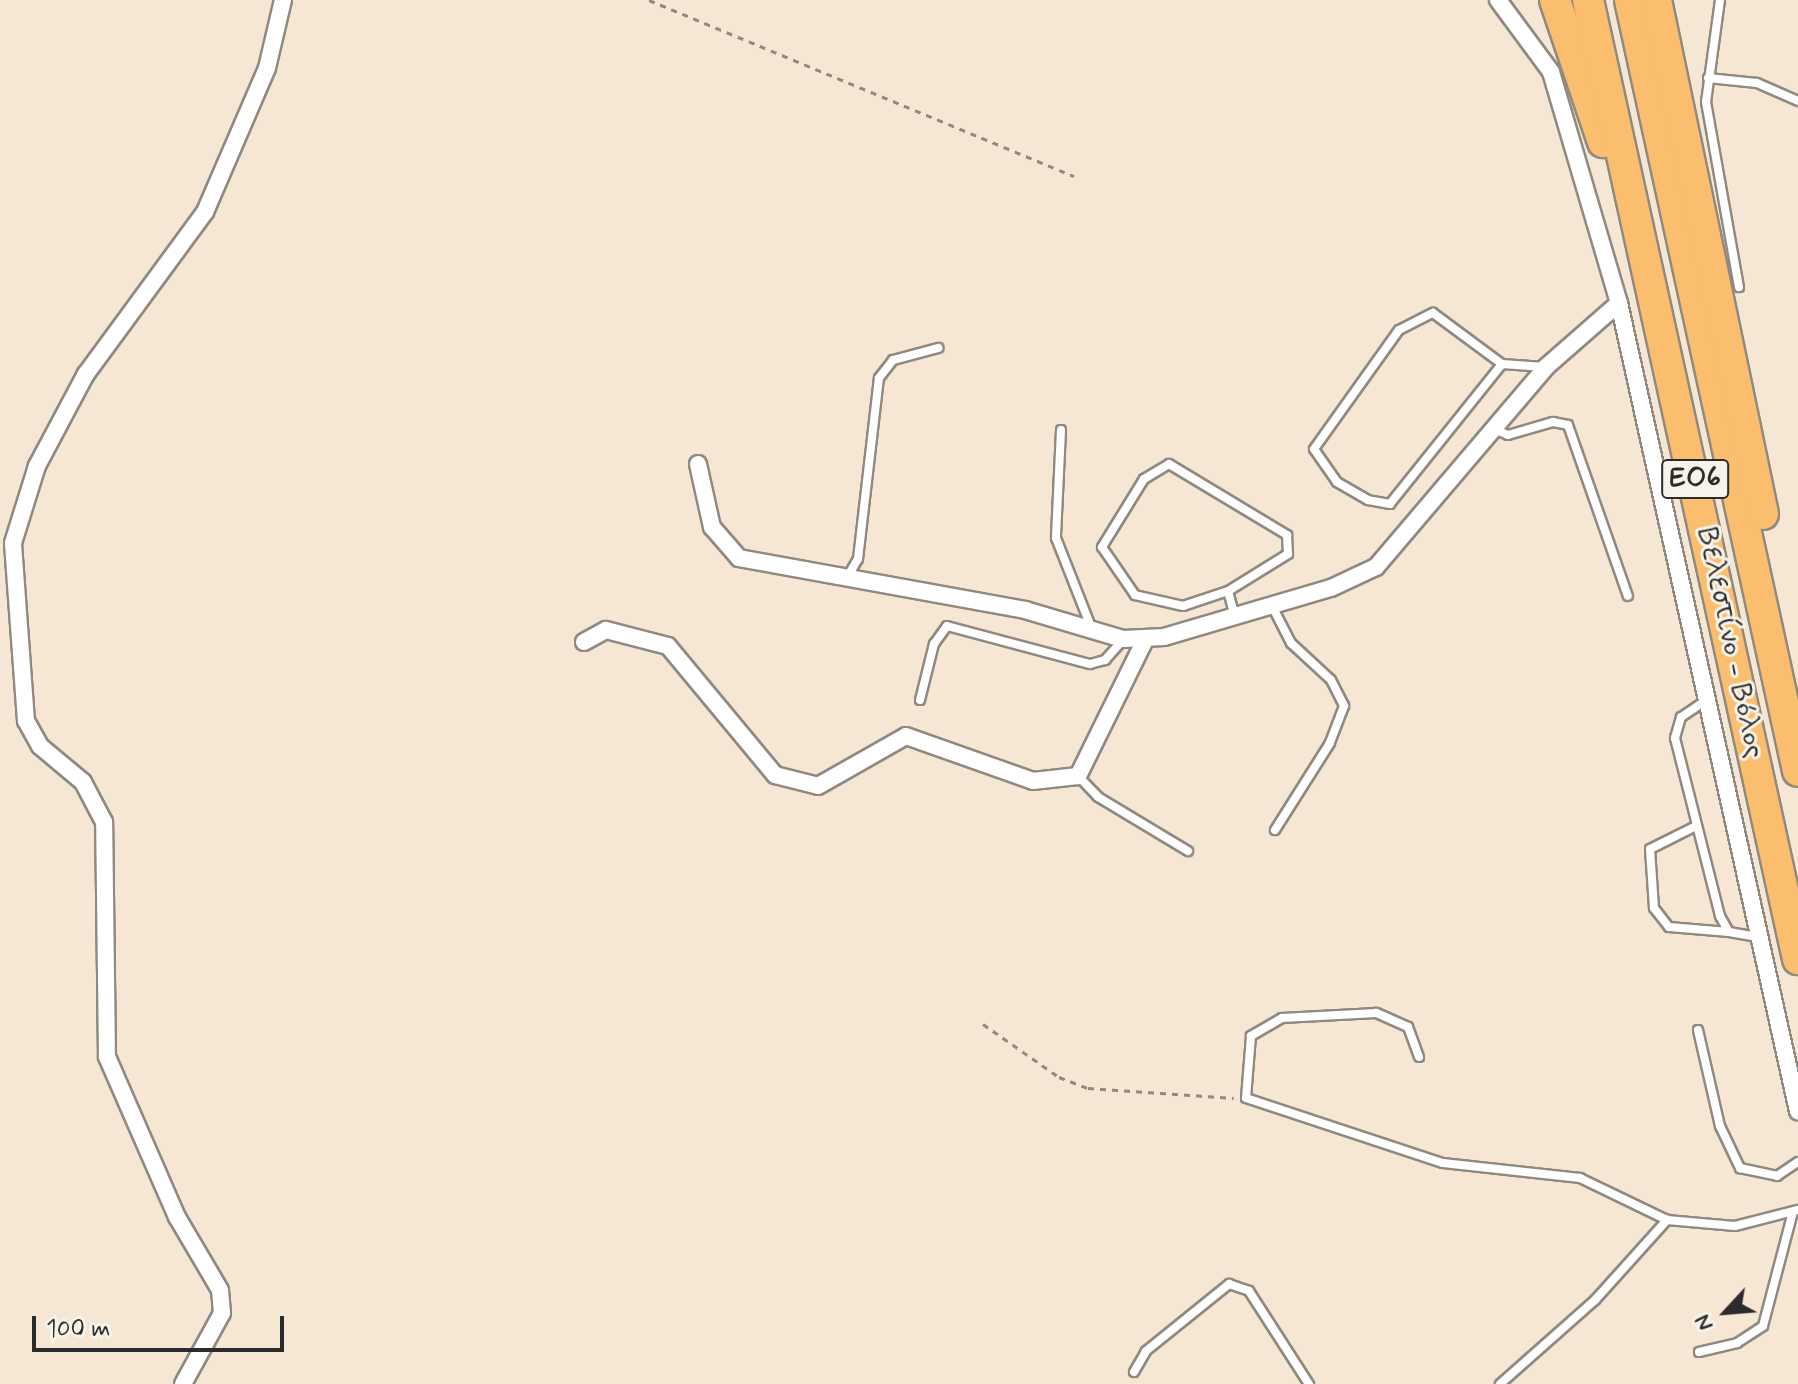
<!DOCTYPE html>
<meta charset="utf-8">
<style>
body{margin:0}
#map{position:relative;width:1798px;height:1384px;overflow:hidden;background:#f5e7d3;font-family:Mynerve,sans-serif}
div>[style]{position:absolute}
.path>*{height:3px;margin-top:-1.5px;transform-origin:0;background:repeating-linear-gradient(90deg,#90897f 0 6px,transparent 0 12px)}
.roads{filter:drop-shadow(2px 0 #90897f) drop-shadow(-2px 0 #90897f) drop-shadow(0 2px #90897f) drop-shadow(0 -2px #90897f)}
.lane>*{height:8px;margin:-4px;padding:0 4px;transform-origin:4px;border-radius:4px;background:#fff}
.street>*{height:16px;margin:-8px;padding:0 8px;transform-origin:8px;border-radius:8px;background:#fff}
.highway>*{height:30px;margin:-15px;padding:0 15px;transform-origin:15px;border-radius:15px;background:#fbbd6e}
span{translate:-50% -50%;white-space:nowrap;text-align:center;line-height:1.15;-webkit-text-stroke:6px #f7f3e8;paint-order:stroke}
.shield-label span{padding:2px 6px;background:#f7f3e8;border:2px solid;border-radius:6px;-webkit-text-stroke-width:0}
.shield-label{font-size:28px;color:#2b2b2b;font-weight:700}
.street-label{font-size:30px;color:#2b2b2b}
.north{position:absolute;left:1686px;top:1272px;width:80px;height:80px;-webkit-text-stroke:6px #f7f3e8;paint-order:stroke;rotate:244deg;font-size:22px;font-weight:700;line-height:32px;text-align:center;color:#2b2b2b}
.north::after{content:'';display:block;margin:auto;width:28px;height:36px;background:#2b2b2b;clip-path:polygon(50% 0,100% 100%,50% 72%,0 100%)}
.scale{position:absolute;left:32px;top:1316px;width:252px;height:36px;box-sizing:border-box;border:4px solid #2b2b2b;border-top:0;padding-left:10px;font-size:24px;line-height:28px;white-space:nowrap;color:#2b2b2b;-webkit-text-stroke:6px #f7f3e8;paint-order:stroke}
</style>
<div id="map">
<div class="path">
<div style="left:649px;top:0;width:460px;rotate:22.5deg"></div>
<div style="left:983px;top:1024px;width:93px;rotate:34.9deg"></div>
<div style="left:1059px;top:1077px;width:31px;rotate:21deg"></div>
<div style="left:1088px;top:1088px;width:146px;rotate:3.9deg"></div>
</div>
<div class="roads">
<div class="lane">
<div style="left:1720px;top:0;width:103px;rotate:97.8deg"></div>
<div style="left:1706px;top:102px;width:188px;rotate:79.9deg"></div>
<div style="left:1708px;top:78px;width:49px;rotate:5.8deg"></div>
<div style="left:1757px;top:83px;width:45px;rotate:23.7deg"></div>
<div style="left:1433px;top:313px;width:86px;rotate:36.5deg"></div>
<div style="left:1502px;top:364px;width:179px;rotate:128.7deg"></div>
<div style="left:1390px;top:504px;width:22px;rotate:-170deg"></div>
<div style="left:1368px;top:500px;width:36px;rotate:-150deg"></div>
<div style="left:1337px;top:482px;width:40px;rotate:-124.9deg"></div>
<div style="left:1314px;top:449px;width:146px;rotate:-54.5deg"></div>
<div style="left:1399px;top:330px;width:38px;rotate:-27deg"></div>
<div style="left:1502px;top:364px;width:43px;rotate:4deg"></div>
<div style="left:1494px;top:429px;width:15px;rotate:23deg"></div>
<div style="left:1508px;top:435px;width:47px;rotate:-16.1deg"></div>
<div style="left:1553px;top:422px;width:15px;rotate:11deg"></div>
<div style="left:1568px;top:425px;width:181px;rotate:70.7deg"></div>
<div style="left:1061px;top:430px;width:108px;rotate:92.7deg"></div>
<div style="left:1056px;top:538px;width:96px;rotate:68.5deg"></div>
<div style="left:1169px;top:464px;width:138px;rotate:31deg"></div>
<div style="left:1287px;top:535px;width:19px;rotate:87deg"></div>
<div style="left:1288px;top:554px;width:70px;rotate:148.3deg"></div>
<div style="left:1228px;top:591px;width:47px;rotate:161.6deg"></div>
<div style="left:1183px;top:606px;width:49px;rotate:-167.1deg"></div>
<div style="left:1135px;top:595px;width:58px;rotate:-124.5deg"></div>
<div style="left:1102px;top:547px;width:80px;rotate:-58.3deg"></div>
<div style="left:1144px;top:479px;width:29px;rotate:-31deg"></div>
<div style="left:848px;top:576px;width:20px;rotate:-60deg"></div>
<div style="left:858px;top:559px;width:182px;rotate:-83.4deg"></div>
<div style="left:879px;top:378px;width:23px;rotate:-52deg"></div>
<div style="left:893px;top:360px;width:47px;rotate:-14.9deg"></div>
<div style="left:1228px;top:591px;width:27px;rotate:75deg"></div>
<div style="left:1272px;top:606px;width:42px;rotate:62.8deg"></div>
<div style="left:1291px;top:643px;width:54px;rotate:42.8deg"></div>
<div style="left:1331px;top:680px;width:29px;rotate:63deg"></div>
<div style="left:1344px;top:706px;width:40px;rotate:111deg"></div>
<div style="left:1330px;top:743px;width:103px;rotate:122.3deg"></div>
<div style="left:920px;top:700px;width:58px;rotate:-76deg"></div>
<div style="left:934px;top:644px;width:22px;rotate:-54deg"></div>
<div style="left:947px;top:626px;width:148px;rotate:14.9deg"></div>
<div style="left:1090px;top:664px;width:16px;rotate:-15deg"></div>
<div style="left:1105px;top:660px;width:27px;rotate:-48deg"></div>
<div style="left:1705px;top:701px;width:29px;rotate:146deg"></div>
<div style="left:1681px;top:717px;width:22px;rotate:106deg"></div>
<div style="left:1675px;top:738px;width:184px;rotate:75.8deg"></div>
<div style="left:1720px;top:916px;width:18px;rotate:61deg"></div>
<div style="left:1729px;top:932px;width:29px;rotate:10deg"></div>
<div style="left:1078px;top:776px;width:29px;rotate:46deg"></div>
<div style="left:1098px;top:797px;width:105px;rotate:31deg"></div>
<div style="left:1696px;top:826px;width:51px;rotate:153.4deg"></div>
<div style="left:1650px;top:849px;width:59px;rotate:86.1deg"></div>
<div style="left:1654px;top:908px;width:24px;rotate:52deg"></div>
<div style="left:1669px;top:927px;width:60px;rotate:4.8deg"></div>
<div style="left:1698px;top:1030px;width:98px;rotate:77.1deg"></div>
<div style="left:1720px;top:1126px;width:47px;rotate:64.5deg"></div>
<div style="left:1740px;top:1168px;width:38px;rotate:12deg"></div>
<div style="left:1777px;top:1176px;width:25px;rotate:-34deg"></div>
<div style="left:1419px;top:1057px;width:32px;rotate:-110deg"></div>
<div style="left:1408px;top:1027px;width:35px;rotate:-156deg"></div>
<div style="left:1376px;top:1013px;width:94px;rotate:177deg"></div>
<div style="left:1282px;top:1018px;width:36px;rotate:150deg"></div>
<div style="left:1251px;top:1036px;width:62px;rotate:94.6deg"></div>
<div style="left:1246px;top:1098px;width:207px;rotate:18.3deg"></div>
<div style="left:1443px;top:1163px;width:138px;rotate:6.2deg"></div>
<div style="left:1580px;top:1178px;width:97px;rotate:25.8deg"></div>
<div style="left:1667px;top:1220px;width:68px;rotate:5deg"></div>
<div style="left:1735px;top:1226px;width:65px;rotate:-14.3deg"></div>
<div style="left:1699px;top:1352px;width:39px;rotate:-13deg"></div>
<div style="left:1737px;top:1343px;width:31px;rotate:-33deg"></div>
<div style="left:1763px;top:1326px;width:118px;rotate:-75.3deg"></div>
<div style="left:1134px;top:1372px;width:24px;rotate:-60deg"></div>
<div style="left:1146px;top:1351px;width:107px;rotate:-38.9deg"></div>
<div style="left:1229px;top:1284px;width:21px;rotate:19deg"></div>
<div style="left:1249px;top:1291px;width:111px;rotate:57.2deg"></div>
<div style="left:1500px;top:1384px;width:127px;rotate:-41.5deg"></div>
<div style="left:1595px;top:1300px;width:108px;rotate:-48deg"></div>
</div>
<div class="street">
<div style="left:1498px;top:0;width:89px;rotate:53.6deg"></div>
<div style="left:1551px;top:72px;width:241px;rotate:73.6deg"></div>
<div style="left:1619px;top:303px;width:828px;rotate:77.51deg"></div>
<div style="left:698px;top:464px;width:65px;rotate:77.5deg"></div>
<div style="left:712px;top:527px;width:41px;rotate:48.9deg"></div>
<div style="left:739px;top:558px;width:291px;rotate:10.3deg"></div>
<div style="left:1025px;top:610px;width:102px;rotate:16.5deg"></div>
<div style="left:1123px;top:639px;width:41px;rotate:-2.8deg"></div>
<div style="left:1164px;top:637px;width:174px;rotate:-16.4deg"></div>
<div style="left:1331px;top:588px;width:50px;rotate:-25deg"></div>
<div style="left:1376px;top:567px;width:262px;rotate:-49.6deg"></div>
<div style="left:1546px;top:367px;width:97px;rotate:-41.2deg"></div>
<div style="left:584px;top:642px;width:25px;rotate:-29deg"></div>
<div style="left:606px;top:630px;width:64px;rotate:14.5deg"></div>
<div style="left:668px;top:646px;width:168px;rotate:50.3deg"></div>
<div style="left:775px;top:775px;width:44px;rotate:14.3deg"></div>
<div style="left:818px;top:786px;width:101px;rotate:-29.6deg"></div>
<div style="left:906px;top:736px;width:135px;rotate:19.5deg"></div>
<div style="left:1033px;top:781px;width:45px;rotate:-6.3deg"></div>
<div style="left:1078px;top:776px;width:152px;rotate:-63.8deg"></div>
<div style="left:183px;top:1384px;width:81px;rotate:-61.2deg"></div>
<div style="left:222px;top:1313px;width:23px;rotate:-95deg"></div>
<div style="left:220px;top:1290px;width:85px;rotate:-120.5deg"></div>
<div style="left:177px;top:1217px;width:175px;rotate:-113.6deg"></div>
<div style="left:107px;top:1057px;width:235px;rotate:-90.7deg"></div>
<div style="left:104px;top:822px;width:45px;rotate:-117.7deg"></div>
<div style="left:83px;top:782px;width:56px;rotate:-140.1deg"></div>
<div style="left:40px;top:746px;width:29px;rotate:-119deg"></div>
<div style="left:26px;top:721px;width:178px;rotate:-94.2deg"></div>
<div style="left:13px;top:543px;width:81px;rotate:-72.7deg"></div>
<div style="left:37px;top:466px;width:104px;rotate:-62deg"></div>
<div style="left:86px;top:374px;width:201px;rotate:-53.7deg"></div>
<div style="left:205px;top:212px;width:157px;rotate:-66.7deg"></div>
<div style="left:267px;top:68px;width:70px;rotate:-76.8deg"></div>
</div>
<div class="highway">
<div style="left:1555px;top:0;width:150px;rotate:71.3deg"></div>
<div style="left:1588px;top:0;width:982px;rotate:77.65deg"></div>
<div style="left:1630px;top:0;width:789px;rotate:77.71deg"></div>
<div style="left:1656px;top:0;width:525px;rotate:78.24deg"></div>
</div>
</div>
<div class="shield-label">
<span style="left:1695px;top:479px">ΕΟ6</span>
</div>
<div class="street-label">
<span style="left:1730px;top:643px;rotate:78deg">Βελεστίνο - Βόλος</span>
</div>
<div class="north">N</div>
<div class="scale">100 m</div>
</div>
